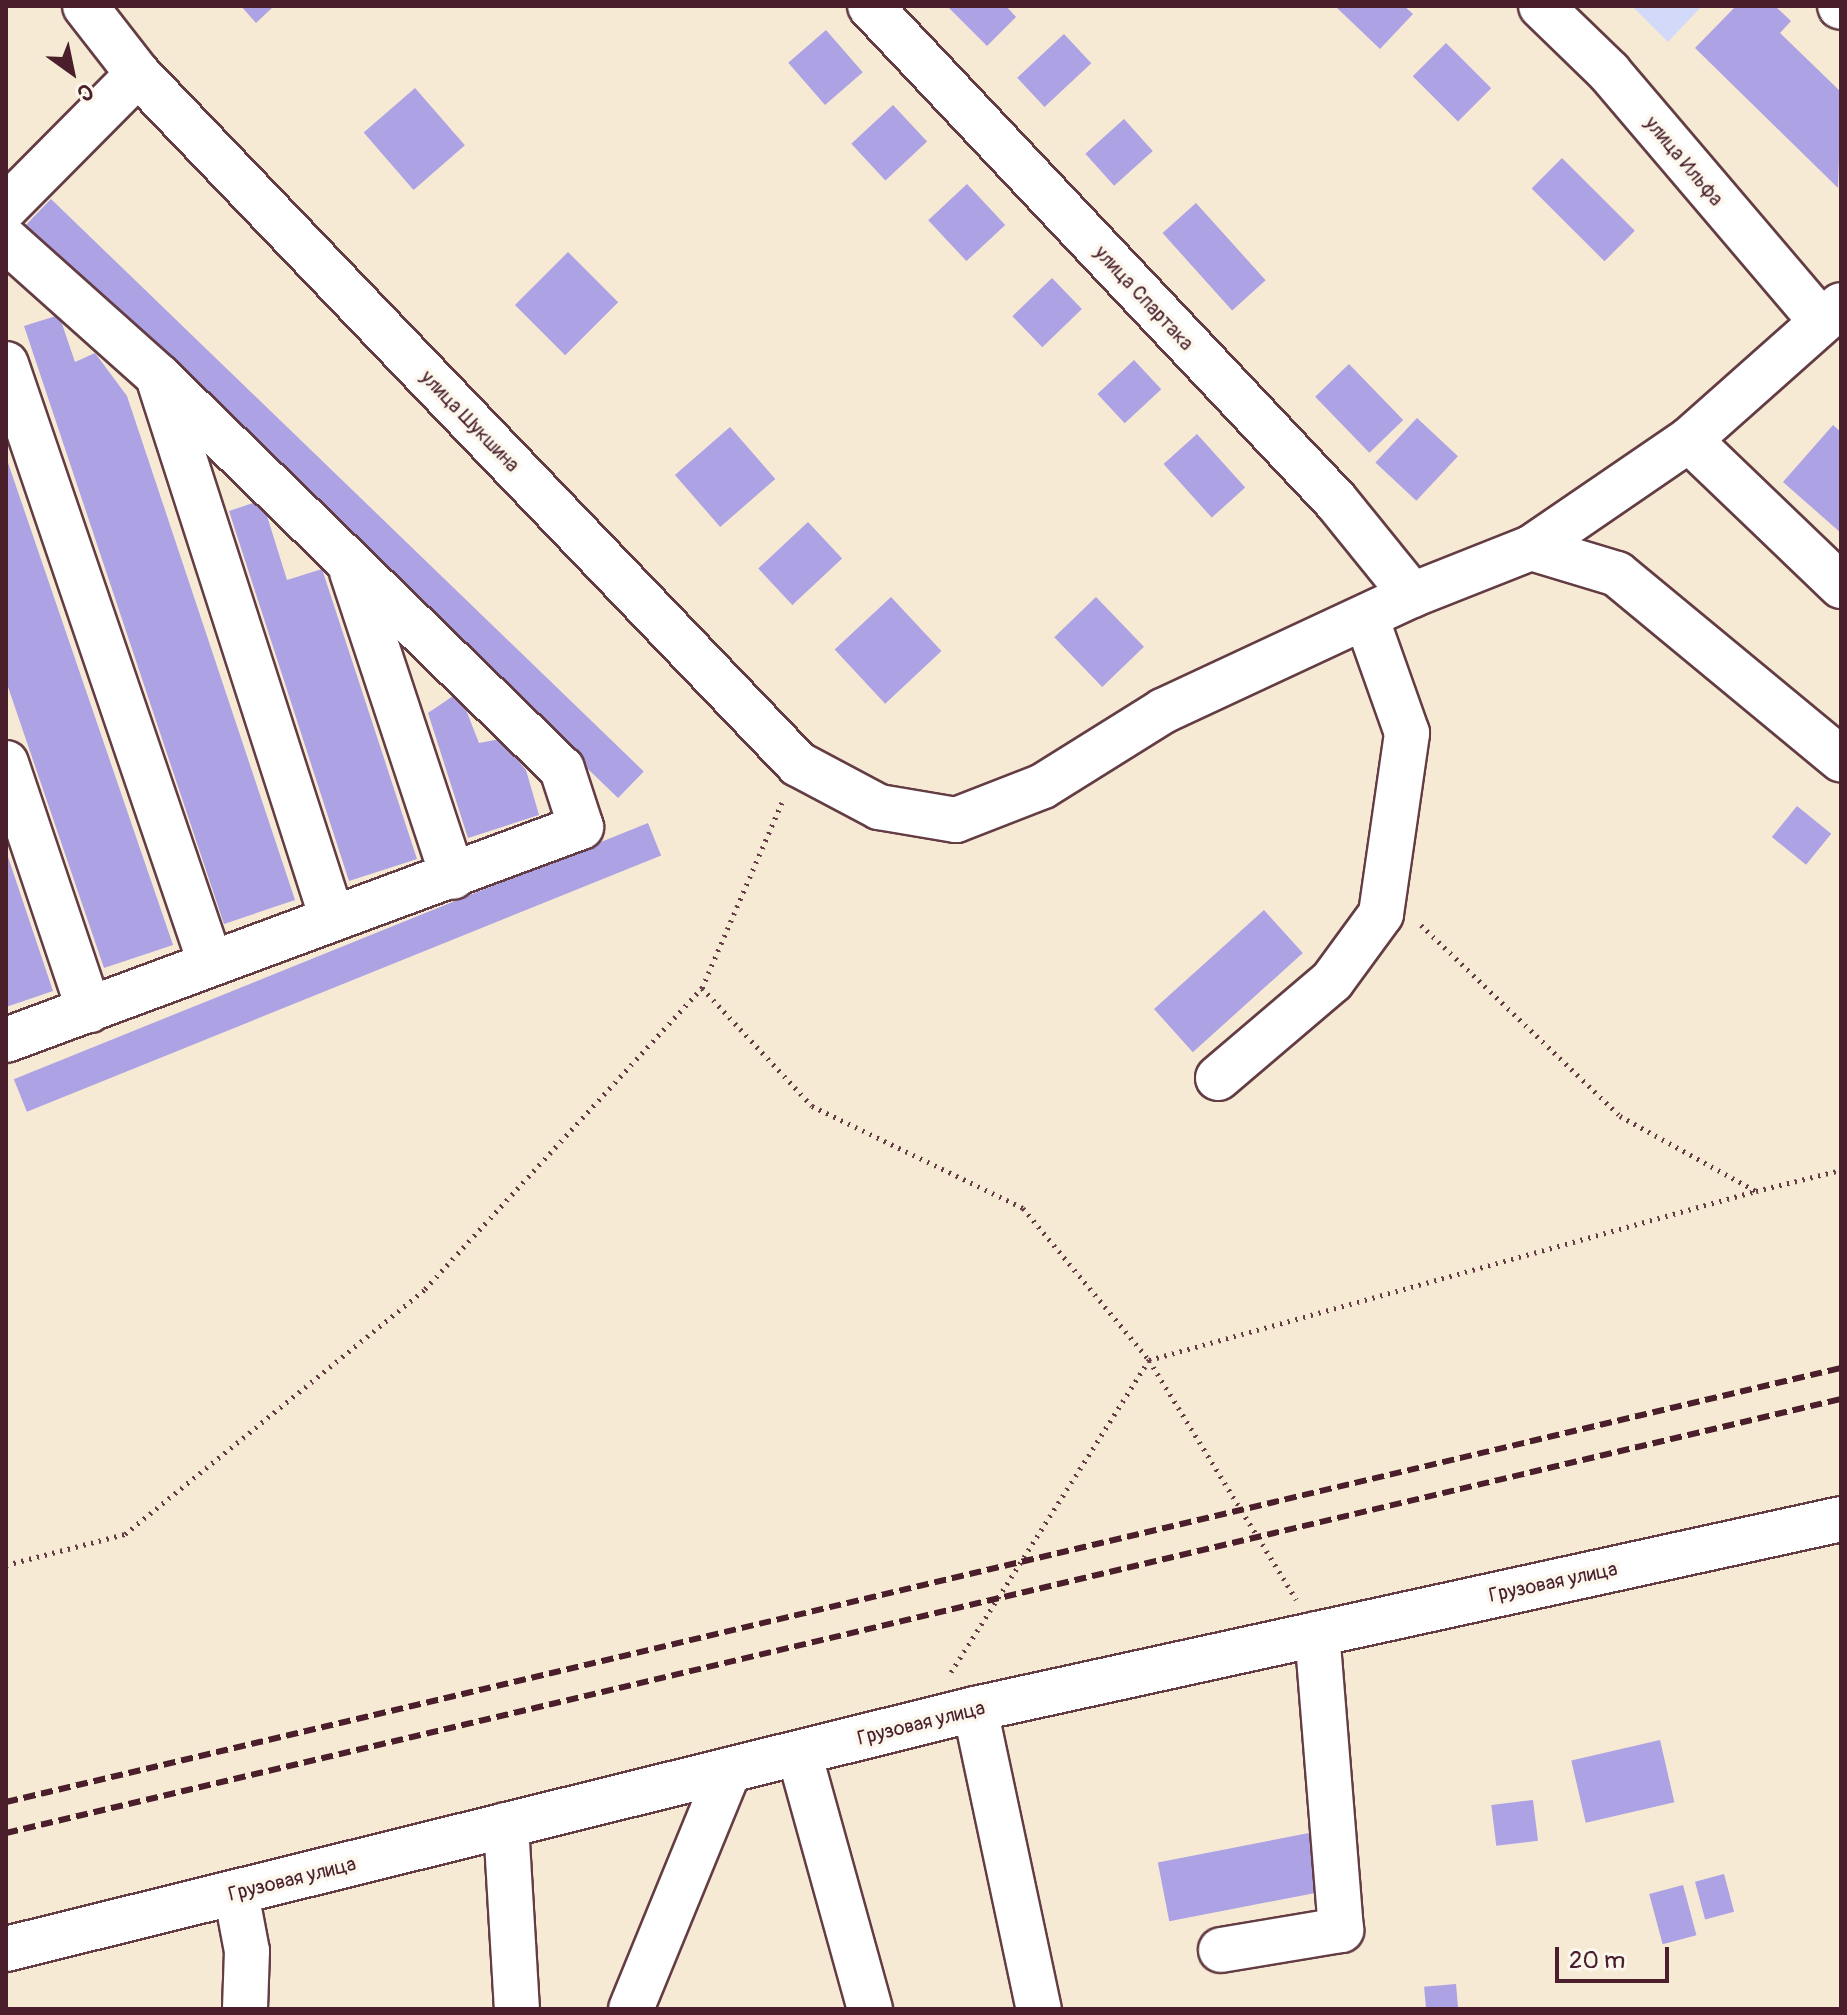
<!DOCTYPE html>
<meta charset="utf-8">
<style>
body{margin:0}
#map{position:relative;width:1847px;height:2015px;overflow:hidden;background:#f6ead4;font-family:Pangolin,sans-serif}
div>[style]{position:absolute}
.built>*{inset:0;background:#d3d9f9}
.building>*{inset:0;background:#ada2e4;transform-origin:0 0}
.path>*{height:5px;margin-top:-2.5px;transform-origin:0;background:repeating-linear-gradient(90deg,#643d44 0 2px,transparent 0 8px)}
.roads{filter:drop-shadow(2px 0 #643d44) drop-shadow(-2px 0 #643d44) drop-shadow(0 2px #643d44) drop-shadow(0 -2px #643d44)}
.minor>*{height:44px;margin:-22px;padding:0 22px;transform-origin:22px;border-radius:22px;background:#fff}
.rail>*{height:6px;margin-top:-3px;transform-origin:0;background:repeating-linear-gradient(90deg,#4a1f2b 0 12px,transparent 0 18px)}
span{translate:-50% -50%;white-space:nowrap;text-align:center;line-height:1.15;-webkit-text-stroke:7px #fbf7ec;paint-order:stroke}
.street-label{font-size:20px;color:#4a1f2b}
.frame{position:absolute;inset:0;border:8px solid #4a1f2b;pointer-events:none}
.north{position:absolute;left:32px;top:32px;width:80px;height:80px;-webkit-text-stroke:6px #fbf7ec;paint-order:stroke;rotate:147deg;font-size:22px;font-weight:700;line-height:32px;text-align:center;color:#4a1f2b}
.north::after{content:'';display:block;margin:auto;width:28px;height:36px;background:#4a1f2b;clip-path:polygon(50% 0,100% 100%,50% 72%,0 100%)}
.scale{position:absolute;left:1555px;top:1947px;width:114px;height:36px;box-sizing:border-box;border:4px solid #4a1f2b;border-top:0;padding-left:10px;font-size:24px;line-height:28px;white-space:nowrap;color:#4a1f2b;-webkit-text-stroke:6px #fbf7ec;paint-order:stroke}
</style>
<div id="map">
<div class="built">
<div style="clip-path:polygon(1632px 6px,1702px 6px,1668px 42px)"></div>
</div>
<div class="building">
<div style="clip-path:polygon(241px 6px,274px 6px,256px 23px)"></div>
<div style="clip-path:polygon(947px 6px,1006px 6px,1016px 17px,987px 46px)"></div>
<div style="clip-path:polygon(1335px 6px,1404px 6px,1413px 14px,1380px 49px)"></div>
<div style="clip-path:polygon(1736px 6px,1775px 6px,1791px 21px,1780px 33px,1841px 92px,1838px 188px,1695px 48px)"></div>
<div style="left:826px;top:30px;width:56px;height:50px;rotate:49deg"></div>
<div style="left:1064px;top:34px;width:40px;height:64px;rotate:47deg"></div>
<div style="left:1446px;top:43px;width:64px;height:47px;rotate:45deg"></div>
<div style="left:415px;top:88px;width:76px;height:68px;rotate:49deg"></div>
<div style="left:893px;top:105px;width:50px;height:57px;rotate:47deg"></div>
<div style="left:1124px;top:119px;width:43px;height:52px;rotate:48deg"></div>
<div style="left:1562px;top:158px;width:103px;height:43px;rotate:45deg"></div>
<div style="left:967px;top:184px;width:56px;height:53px;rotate:47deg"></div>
<div style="left:51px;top:199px;width:824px;height:37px;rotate:44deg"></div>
<div style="left:1196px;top:203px;width:104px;height:45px;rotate:48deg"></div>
<div style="left:568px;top:252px;width:71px;height:75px;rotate:45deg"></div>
<div style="left:1052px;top:278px;width:43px;height:55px;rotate:46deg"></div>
<div style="clip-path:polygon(59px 315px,75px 362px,95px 353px,127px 396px,295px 900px,224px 924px,24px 326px)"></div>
<div style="left:1134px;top:360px;width:40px;height:50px;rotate:47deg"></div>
<div style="left:1349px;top:364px;width:78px;height:47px;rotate:46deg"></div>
<div style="left:1417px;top:418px;width:56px;height:61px;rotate:43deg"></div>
<div style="clip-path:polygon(1833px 425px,1841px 432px,1841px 533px,1783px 482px)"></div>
<div style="left:730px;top:427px;width:69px;height:73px;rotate:49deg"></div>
<div style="left:1197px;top:434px;width:72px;height:45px;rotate:48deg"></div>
<div style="clip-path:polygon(6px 457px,173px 945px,104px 968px,6px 681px)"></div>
<div style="clip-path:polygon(262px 500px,287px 580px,322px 569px,417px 859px,349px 881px,229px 511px)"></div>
<div style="left:808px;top:522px;width:50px;height:68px;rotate:47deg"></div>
<div style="left:891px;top:597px;width:74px;height:77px;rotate:47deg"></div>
<div style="left:1096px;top:597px;width:69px;height:58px;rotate:46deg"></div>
<div style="clip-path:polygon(459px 692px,479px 743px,500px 739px,526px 770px,539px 815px,468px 838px,428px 713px)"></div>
<div style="left:1797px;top:806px;width:44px;height:40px;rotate:39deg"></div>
<div style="left:648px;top:823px;width:35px;height:684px;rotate:68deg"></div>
<div style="clip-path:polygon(7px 854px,53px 991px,6px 1007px,6px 855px)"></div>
<div style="left:1264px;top:910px;width:58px;height:148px;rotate:48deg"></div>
<div style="left:1660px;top:1740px;width:64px;height:91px;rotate:77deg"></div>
<div style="left:1533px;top:1800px;width:41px;height:42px;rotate:83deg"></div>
<div style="left:1309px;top:1833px;width:60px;height:154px;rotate:79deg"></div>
<div style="left:1724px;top:1874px;width:39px;height:30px;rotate:75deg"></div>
<div style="left:1683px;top:1885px;width:52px;height:35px;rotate:75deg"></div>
<div style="left:1456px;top:1984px;width:25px;height:32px;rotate:85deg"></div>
</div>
<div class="path">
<div style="left:1421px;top:925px;width:276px;rotate:43.8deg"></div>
<div style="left:1620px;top:1116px;width:155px;rotate:28.9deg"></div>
<div style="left:1756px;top:1191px;width:88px;rotate:-13.9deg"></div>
<div style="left:702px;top:988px;width:161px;rotate:47deg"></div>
<div style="left:812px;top:1106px;width:234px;rotate:25.8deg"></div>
<div style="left:1023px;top:1208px;width:197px;rotate:50.3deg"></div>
<div style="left:1149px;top:1360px;width:630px;rotate:-15.56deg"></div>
<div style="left:6px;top:1565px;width:123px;rotate:-14.6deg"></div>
<div style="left:125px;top:1534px;width:387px;rotate:-39.2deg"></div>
<div style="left:425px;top:1289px;width:409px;rotate:-47.4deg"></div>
<div style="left:702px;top:988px;width:202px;rotate:-66.7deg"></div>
<div style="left:951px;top:1672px;width:370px;rotate:-57.6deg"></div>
<div style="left:1149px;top:1360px;width:281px;rotate:58.4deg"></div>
</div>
<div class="roads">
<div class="minor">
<div style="left:85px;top:6px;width:86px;rotate:52.1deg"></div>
<div style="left:138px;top:74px;width:955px;rotate:46.27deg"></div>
<div style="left:798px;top:764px;width:92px;rotate:28deg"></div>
<div style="left:879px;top:807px;width:78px;rotate:9.6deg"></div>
<div style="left:956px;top:820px;width:93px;rotate:-21.3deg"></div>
<div style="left:1043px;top:786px;width:142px;rotate:-32deg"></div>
<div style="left:1163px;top:711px;width:275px;rotate:-25deg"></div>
<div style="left:1412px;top:595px;width:128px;rotate:-21.6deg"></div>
<div style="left:1531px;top:548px;width:191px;rotate:-34.4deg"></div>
<div style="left:1689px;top:440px;width:203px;rotate:-41.6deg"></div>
<div style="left:870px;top:6px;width:680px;rotate:46.73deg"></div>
<div style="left:1336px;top:501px;width:121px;rotate:51deg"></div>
<div style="left:1541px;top:6px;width:95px;rotate:44.1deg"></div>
<div style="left:1609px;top:72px;width:327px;rotate:49.6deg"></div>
<div style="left:1840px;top:6px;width:1px;rotate:45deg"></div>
<div style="left:6px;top:207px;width:187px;rotate:-45.2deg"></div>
<div style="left:6px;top:240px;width:205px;rotate:41.8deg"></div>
<div style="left:159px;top:377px;width:562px;rotate:44.21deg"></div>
<div style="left:562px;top:769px;width:61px;rotate:71.9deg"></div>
<div style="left:581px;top:827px;width:613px;rotate:159.67deg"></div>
<div style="left:6px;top:364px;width:632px;rotate:71.16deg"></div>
<div style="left:160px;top:383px;width:562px;rotate:72.18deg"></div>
<div style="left:1689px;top:440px;width:211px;rotate:43.8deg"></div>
<div style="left:1531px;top:548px;width:90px;rotate:16.8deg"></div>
<div style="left:1617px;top:574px;width:291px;rotate:39.6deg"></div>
<div style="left:352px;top:572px;width:321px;rotate:71.7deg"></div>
<div style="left:6px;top:763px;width:261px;rotate:71.4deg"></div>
<div style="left:1218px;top:1078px;width:150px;rotate:-40.4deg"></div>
<div style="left:1332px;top:981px;width:83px;rotate:-53.8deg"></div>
<div style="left:1381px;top:914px;width:183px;rotate:-81.8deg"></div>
<div style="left:1407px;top:733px;width:123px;rotate:-109.5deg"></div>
<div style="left:975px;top:1709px;width:307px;rotate:78deg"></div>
<div style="left:799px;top:1753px;width:266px;rotate:74.5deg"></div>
<div style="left:506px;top:1825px;width:184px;rotate:86.6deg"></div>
<div style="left:236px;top:1893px;width:59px;rotate:79.3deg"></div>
<div style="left:247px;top:1951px;width:58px;rotate:92deg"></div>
<div style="left:6px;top:1949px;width:998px;rotate:-13.91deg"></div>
<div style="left:975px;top:1709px;width:887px;rotate:-12.37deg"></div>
<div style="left:1221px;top:1950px;width:122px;rotate:-9.5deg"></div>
<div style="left:1341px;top:1930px;width:297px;rotate:-94.6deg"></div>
<div style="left:631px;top:2009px;width:258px;rotate:-67.7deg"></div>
</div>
</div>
<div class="rail">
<div style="left:6px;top:1802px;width:1886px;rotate:-13.31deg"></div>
<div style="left:6px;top:1833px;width:1886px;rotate:-13.31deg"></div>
</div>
<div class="street-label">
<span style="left:1684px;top:161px;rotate:50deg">улица Ильфа</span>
<span style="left:1144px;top:298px;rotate:47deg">улица Спартака</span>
<span style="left:470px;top:421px;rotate:46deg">улица Шукшина</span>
<span style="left:1553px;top:1582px;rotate:-12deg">Грузовая улица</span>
<span style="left:921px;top:1723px;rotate:-14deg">Грузовая улица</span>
<span style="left:292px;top:1879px;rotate:-14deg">Грузовая улица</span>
</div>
<div class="frame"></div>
<div class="north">С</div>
<div class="scale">20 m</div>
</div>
